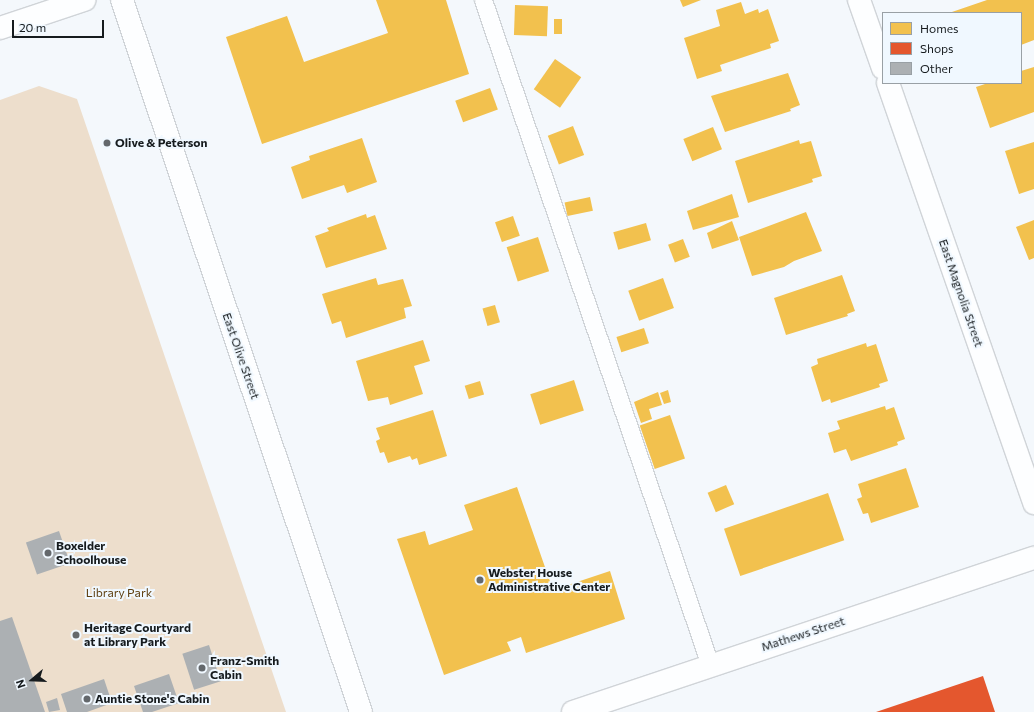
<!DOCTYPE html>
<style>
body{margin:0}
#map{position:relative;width:1034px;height:712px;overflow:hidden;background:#f4f8fc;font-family:Commissioner,sans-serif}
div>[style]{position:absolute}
.green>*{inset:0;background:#eddecc}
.homes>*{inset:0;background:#f2c14e;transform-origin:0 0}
.shops>*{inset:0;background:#e4572e}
.building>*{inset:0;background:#acb0b3;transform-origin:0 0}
.roads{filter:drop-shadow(1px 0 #d0d4d8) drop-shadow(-1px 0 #d0d4d8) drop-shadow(0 1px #d0d4d8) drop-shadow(0 -1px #d0d4d8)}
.lane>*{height:17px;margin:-8.5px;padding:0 8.5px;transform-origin:8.5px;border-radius:8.5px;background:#fdfeff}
.street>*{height:22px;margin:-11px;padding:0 11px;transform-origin:11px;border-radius:11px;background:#fdfeff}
.dots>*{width:11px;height:11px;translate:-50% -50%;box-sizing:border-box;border:2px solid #f0f8ff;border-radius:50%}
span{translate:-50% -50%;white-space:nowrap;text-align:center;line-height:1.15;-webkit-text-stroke:4px #f0f8ff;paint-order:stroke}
.poi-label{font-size:12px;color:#161b1e;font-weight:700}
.left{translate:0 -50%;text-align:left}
.street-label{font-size:12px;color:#161b1e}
.park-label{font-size:12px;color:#5d3d0d}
.legend{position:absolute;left:882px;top:12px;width:140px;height:72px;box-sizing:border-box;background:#f0f8ff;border:1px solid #99a0a5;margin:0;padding:5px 7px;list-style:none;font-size:12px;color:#161b1e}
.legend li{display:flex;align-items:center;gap:8px;height:20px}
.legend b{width:20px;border:1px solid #99a0a5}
.north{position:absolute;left:12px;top:660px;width:40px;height:40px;-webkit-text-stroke:3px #f0f8ff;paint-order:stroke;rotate:251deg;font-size:11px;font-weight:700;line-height:16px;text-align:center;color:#161b1e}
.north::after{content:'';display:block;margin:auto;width:14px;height:18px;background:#161b1e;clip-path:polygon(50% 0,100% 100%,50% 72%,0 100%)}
.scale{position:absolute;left:12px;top:20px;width:92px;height:18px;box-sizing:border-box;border:2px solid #161b1e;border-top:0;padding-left:5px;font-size:12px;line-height:14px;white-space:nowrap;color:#161b1e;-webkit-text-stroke:3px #f0f8ff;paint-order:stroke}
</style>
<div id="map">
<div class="green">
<div style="clip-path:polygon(39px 86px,77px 99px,286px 712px,0 712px,0 100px)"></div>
</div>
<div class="homes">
<div style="clip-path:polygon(376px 0,446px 0,469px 74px,262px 144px,226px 37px,287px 16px,304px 62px,388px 33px)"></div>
<div style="clip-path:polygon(680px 0,701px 0,683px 7px)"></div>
<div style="clip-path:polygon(987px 0,1034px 0,1034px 40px,1021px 45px,1021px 13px,949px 13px)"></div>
<div style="clip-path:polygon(741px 2px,745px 14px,758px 9px,759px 13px,768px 9px,779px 41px,770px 44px,771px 48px,720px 65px,722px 71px,697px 79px,684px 38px,720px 26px,716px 10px)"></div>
<div style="left:515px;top:5px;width:33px;height:30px;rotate:2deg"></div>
<div style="left:554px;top:19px;width:8px;height:15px"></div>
<div style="left:555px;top:59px;width:32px;height:37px;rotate:35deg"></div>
<div style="clip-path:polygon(1034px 67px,1034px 112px,990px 128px,976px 87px,988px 83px,1021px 83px,1021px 71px)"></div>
<div style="clip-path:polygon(788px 73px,800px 105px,790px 109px,791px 111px,725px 132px,711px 96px)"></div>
<div style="left:490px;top:88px;width:23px;height:37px;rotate:70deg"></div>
<div style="left:573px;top:126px;width:31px;height:27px;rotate:69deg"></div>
<div style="left:713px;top:127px;width:24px;height:32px;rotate:68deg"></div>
<div style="clip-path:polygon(362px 138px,377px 182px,347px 193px,344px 185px,302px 199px,291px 167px,310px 160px,309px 156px)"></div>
<div style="clip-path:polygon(799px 140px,800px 144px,811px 141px,822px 176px,812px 179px,813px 182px,748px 203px,735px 161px)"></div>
<div style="clip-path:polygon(1034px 142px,1034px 189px,1019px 194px,1005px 151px)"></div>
<div style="clip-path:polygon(732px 194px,739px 217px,693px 230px,687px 211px)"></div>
<div style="left:590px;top:197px;width:14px;height:26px;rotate:78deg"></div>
<div style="clip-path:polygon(806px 212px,822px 251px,794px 261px,784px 267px,752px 276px,739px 237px)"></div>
<div style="clip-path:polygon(366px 214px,367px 218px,375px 215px,387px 249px,326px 268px,315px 236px,329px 231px,327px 228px)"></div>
<div style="left:513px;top:216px;width:21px;height:19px;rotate:71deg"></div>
<div style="clip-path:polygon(1034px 220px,1034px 258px,1029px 260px,1016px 227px)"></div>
<div style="clip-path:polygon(732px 221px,739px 240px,712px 249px,707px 233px)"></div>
<div style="left:646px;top:223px;width:18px;height:34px;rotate:74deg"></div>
<div style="left:538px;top:237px;width:36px;height:33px;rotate:72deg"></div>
<div style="left:683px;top:239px;width:19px;height:16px;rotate:69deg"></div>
<div style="clip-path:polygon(842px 275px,855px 311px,847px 314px,848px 316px,786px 335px,774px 298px)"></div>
<div style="clip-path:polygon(376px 278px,378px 285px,403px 279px,412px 306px,404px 308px,406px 318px,346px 338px,341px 321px,332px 324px,322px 294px)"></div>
<div style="left:663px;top:278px;width:32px;height:37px;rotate:70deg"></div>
<div style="left:495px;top:305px;width:18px;height:13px;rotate:74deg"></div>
<div style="left:644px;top:328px;width:16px;height:29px;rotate:72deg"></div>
<div style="clip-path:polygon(423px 340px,430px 361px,414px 366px,423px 394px,390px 405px,388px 397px,368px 401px,356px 361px)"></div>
<div style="clip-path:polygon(866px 343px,867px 347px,876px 344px,888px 381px,879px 384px,880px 387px,831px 403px,830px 399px,822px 402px,811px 367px,818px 364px,817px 359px)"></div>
<div style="left:574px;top:380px;width:32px;height:46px;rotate:72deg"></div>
<div style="left:480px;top:381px;width:14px;height:16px;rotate:73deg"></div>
<div style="clip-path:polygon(668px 390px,671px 402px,664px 404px,660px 393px)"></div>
<div style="clip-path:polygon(658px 392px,662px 405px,649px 409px,652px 419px,641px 423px,634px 402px)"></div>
<div style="clip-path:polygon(885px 406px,886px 410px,894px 407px,905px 439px,897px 442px,898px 445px,851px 461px,846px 449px,834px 453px,828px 433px,840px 429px,837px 421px)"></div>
<div style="clip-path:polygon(433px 410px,447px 456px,419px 465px,417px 458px,412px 460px,410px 456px,388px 463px,384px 452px,380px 453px,376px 441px,380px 439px,376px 428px)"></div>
<div style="left:670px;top:415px;width:46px;height:32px;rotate:71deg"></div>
<div style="clip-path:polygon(906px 468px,919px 507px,871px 523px,868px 513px,863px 514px,857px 499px,862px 497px,858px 484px)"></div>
<div style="left:726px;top:485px;width:21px;height:20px;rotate:67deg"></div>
<div style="clip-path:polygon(517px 487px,553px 590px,610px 571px,625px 619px,526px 653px,521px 637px,507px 642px,511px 651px,444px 675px,397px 539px,425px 531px,429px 545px,473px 530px,464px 505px)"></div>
<div style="left:828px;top:493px;width:50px;height:110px;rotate:71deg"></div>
</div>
<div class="shops">
<div style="clip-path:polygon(983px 676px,995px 712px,876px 712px)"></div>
</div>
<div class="building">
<div style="left:59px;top:531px;width:34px;height:35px;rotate:71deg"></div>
<div style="clip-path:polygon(12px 617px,45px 712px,0 712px,0 621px)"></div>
<div style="left:209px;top:645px;width:38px;height:28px;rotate:72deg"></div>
<div style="clip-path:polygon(169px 674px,179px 703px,152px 712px,143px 712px,134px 686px)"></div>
<div style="clip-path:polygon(104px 679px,112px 703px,87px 712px,67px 712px,61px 694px)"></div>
<div style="clip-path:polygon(57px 698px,60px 710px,49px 712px,46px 702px)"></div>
</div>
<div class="roads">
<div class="lane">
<div style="left:483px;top:0;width:703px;rotate:71.15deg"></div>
</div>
<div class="street">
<div style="left:122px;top:0;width:751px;rotate:71.44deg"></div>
<div style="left:859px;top:0;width:72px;rotate:70.6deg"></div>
<div style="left:0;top:28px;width:89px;rotate:-18.4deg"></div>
<div style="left:888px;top:83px;width:445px;rotate:70.8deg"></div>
<div style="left:573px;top:712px;width:486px;rotate:-18.5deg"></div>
</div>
</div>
<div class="dots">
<div style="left:107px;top:143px;background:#64686c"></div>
<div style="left:48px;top:553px;background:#64686c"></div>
<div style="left:480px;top:580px;background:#64686c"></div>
<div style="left:76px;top:635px;background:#64686c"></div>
<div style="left:202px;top:668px;background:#64686c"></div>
<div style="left:87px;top:699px;background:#64686c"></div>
</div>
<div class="poi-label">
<span class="left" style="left:115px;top:143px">Olive &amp; Peterson</span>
<span class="left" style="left:56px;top:553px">Boxelder<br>Schoolhouse</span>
<span class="left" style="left:488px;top:580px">Webster House<br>Administrative Center</span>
<span class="left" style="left:84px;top:635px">Heritage Courtyard<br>at Library Park</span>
<span class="left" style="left:210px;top:668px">Franz-Smith<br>Cabin</span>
<span class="left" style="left:95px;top:699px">Auntie Stone's Cabin</span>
</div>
<div class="street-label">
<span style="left:961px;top:293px;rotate:71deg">East Magnolia Street</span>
<span style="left:241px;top:356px;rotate:71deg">East Olive Street</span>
<span style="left:803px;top:634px;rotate:-18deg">Mathews Street</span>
</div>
<div class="park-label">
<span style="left:119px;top:593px">Library Park</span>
</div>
<ul class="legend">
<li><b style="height:11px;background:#f2c14e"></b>Homes</li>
<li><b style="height:11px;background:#e4572e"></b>Shops</li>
<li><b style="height:11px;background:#acb0b3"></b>Other</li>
</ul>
<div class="north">N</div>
<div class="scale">20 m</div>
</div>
